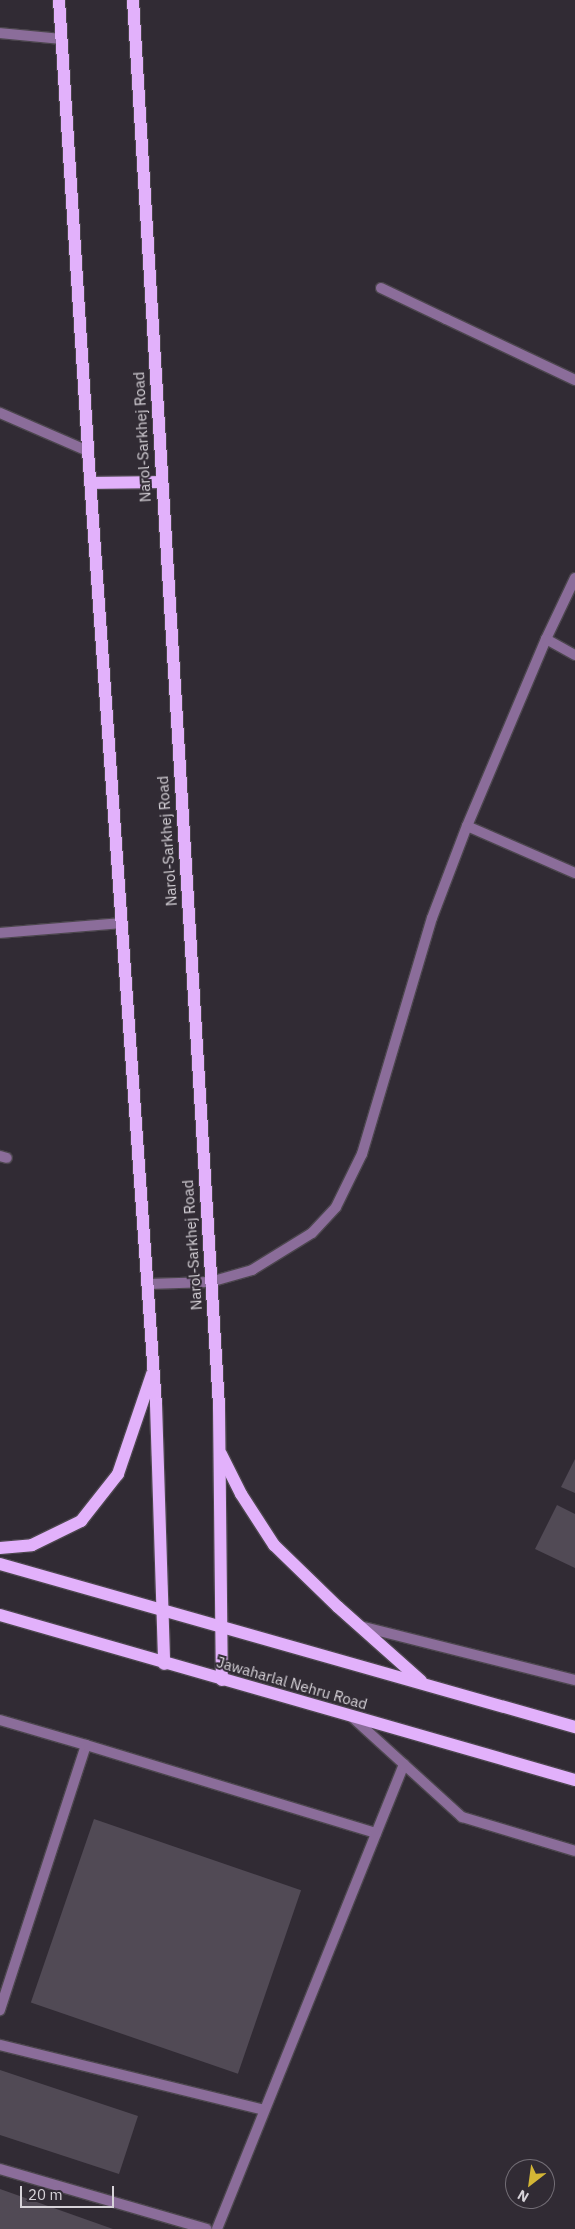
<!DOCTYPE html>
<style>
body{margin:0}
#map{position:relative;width:575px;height:2229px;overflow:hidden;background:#312b34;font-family:"IBM Plex Sans",sans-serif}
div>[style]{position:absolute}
.building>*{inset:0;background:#514a55;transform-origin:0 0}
.roads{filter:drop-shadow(1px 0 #4c464e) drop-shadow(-1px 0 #4c464e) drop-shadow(0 1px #4c464e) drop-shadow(0 -1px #4c464e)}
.service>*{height:10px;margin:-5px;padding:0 5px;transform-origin:5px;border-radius:5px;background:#8b6d9a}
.pedestrian>*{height:10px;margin:-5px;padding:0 5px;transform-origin:5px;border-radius:5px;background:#8b6d9a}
.minor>*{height:10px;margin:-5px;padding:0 5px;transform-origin:5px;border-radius:5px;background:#8b6d9a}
.tertiary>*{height:10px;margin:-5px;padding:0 5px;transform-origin:5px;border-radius:5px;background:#8b6d9a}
.primary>*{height:12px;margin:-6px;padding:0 6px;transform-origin:6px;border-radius:6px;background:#e2b1fb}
span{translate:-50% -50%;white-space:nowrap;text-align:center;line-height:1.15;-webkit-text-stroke:4px #312b34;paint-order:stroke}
.street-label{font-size:15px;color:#d7d3d9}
.north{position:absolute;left:505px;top:2159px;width:50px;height:50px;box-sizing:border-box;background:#312b34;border:1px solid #736e76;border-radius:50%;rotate:210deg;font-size:14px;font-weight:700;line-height:20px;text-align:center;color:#d7d3d9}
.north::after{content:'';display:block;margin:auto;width:18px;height:22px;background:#d3b635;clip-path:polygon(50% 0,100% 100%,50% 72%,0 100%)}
.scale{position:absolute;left:20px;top:2186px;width:94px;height:22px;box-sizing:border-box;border:2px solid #d7d3d9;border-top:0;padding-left:6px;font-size:15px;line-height:18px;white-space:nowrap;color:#d7d3d9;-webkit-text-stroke:4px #312b34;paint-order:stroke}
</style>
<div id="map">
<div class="building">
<div style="clip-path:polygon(575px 1459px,575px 1493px,561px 1487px)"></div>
<div style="clip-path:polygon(557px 1505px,575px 1514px,575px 1568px,535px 1549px)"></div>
<div style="left:94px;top:1819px;width:219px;height:194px;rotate:19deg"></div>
<div style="clip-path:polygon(0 2070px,138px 2116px,119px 2174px,0 2135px)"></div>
<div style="clip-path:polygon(0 2189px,113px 2229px,0 2229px)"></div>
</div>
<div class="roads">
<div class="service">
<div style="left:0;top:33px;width:62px;rotate:5.5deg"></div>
<div style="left:381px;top:288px;width:72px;rotate:25.5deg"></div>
</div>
<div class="pedestrian">
<div style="left:0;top:413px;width:96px;rotate:23.4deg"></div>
</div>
<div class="minor">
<div style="left:446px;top:319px;width:143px;rotate:25.3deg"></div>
<div style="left:575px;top:578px;width:68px;rotate:115.4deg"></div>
<div style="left:546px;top:639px;width:33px;rotate:29deg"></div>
<div style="left:467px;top:826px;width:203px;rotate:-67.1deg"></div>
<div style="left:0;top:933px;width:121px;rotate:-4.7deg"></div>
<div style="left:0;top:1156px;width:7px;rotate:16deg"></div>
<div style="left:148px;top:1284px;width:62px;rotate:-1.8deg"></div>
<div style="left:210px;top:1282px;width:44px;rotate:-15.9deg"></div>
<div style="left:252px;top:1270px;width:70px;rotate:-31.7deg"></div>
<div style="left:312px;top:1233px;width:35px;rotate:-47deg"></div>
<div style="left:336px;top:1207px;width:59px;rotate:-63.9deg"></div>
<div style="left:362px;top:1154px;width:246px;rotate:-73.5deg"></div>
<div style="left:432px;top:918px;width:98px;rotate:-69.2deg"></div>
<div style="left:467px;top:826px;width:118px;rotate:23.5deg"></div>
<div style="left:0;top:1720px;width:90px;rotate:16.2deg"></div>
<div style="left:86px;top:1745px;width:279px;rotate:108deg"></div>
<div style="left:86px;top:1745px;width:303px;rotate:16.9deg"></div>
<div style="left:0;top:2045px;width:272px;rotate:13.8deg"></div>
<div style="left:0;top:2169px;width:215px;rotate:16.2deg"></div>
<div style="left:217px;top:2229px;width:501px;rotate:-68.09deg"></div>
</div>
<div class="tertiary">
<div style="left:360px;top:1626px;width:222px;rotate:14.1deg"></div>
<div style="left:352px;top:1717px;width:149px;rotate:42.3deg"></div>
<div style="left:462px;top:1817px;width:118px;rotate:16.7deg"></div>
</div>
<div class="primary">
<div style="left:59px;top:0;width:452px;rotate:86.3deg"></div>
<div style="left:88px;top:451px;width:955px;rotate:85.92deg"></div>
<div style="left:156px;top:1404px;width:260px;rotate:88.2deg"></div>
<div style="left:133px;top:0;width:1410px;rotate:86.5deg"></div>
<div style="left:219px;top:1407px;width:273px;rotate:89.4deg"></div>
<div style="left:90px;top:483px;width:71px;rotate:-0.8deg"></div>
<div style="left:221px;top:1454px;width:45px;rotate:63.4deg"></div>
<div style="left:241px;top:1494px;width:61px;rotate:57.1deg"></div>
<div style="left:274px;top:1545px;width:89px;rotate:44.1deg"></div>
<div style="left:338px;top:1607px;width:111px;rotate:41.7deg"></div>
<div style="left:0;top:1548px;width:32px;rotate:-5deg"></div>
<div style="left:32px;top:1545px;width:55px;rotate:-26.1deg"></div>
<div style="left:81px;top:1521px;width:60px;rotate:-51.8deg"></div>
<div style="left:118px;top:1474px;width:106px;rotate:-71.2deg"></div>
<div style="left:0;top:1564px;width:598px;rotate:15.83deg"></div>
<div style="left:0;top:1615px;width:598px;rotate:16.01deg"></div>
</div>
</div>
<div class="street-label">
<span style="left:142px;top:437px;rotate:-93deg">Narol-Sarkhej Road</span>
<span style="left:167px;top:841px;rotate:-94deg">Narol-Sarkhej Road</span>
<span style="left:192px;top:1245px;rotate:-94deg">Narol-Sarkhej Road</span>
<span style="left:292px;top:1683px;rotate:16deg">Jawaharlal Nehru Road</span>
</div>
<div class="north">N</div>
<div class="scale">20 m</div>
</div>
